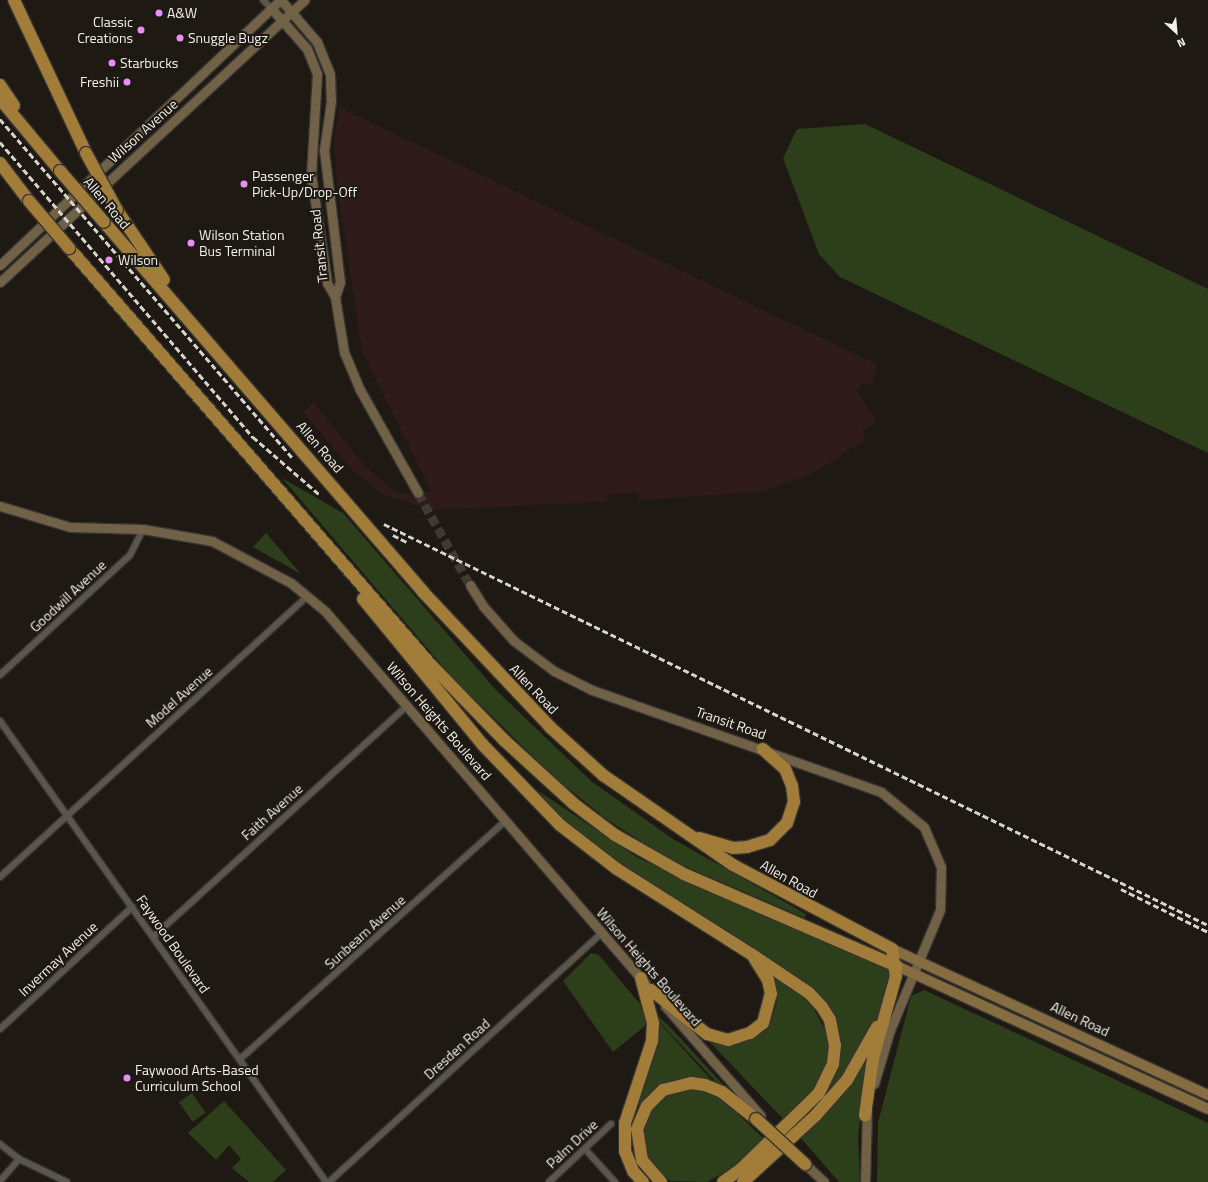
<!DOCTYPE html>
<style>
body{margin:0}
#map{position:relative;width:1208px;height:1182px;overflow:hidden;background:#1e1a13;font-family:"Titillium Web",sans-serif}
div>[style]{position:absolute}
.industrial>*{inset:0;background:#2f1c1a}
.green>*{inset:0;background:#2c3e1a;transform-origin:0 0}
.secondary-tunnel>*{height:9px;margin-top:-4.5px;transform-origin:0;background:repeating-linear-gradient(90deg,#3e3a33 0 9px,transparent 0 13.5px)}
.roads{filter:drop-shadow(1px 0 #373531) drop-shadow(-1px 0 #373531) drop-shadow(0 1px #373531) drop-shadow(0 -1px #373531)}
.street>*{height:6px;margin:-3px;padding:0 3px;transform-origin:3px;border-radius:3px;background:#5a554d}
.secondary>*{height:9px;margin:-4.5px;padding:0 4.5px;transform-origin:4.5px;border-radius:4.5px;background:#706147}
.primary>*{height:10px;margin:-5px;padding:0 5px;transform-origin:5px;border-radius:5px;background:#856c41}
.highway>*{height:12px;margin:-6px;padding:0 6px;transform-origin:6px;border-radius:6px;background:#a27c39}
.rail>*{height:2.5px;margin-top:-1.25px;transform-origin:0;background:repeating-linear-gradient(90deg,#d7d4cf 0 6px,transparent 0 9px)}
.bridges{filter:drop-shadow(1px 0 #373531) drop-shadow(-1px 0 #373531) drop-shadow(0 1px #373531) drop-shadow(0 -1px #373531)}
.highway-bridge>*{height:12px;margin:-6px;padding:0 6px;transform-origin:6px;border-radius:6px;background:#a27c39}
.dots>*{width:11px;height:11px;translate:-50% -50%;box-sizing:border-box;border:2px solid #1e1a13;border-radius:50%}
span{translate:-50% -50%;white-space:nowrap;text-align:center;line-height:1.15;-webkit-text-stroke:4px #1e1a13;paint-order:stroke}
.poi-label{font-size:14px;color:#f2f0eb}
.left{translate:0 -50%;text-align:left}
.right{translate:-100% -50%;text-align:right}
.street-label{font-size:14px;color:#f2f0eb}
.north{position:absolute;left:1156px;top:12px;width:40px;height:40px;-webkit-text-stroke:3px #1e1a13;paint-order:stroke;rotate:154deg;font-size:11px;font-weight:700;line-height:16px;text-align:center;color:#f2f0eb}
.north::after{content:'';display:block;margin:auto;width:14px;height:18px;background:#f2f0eb;clip-path:polygon(50% 0,100% 100%,50% 72%,0 100%)}
</style>
<div id="map">
<div class="industrial">
<div style="clip-path:polygon(339px 107px,878px 365px,871px 386px,863px 383px,856px 390px,877px 422px,862px 431px,866px 439px,831px 462px,806px 476px,758px 492px,639px 500px,638px 493px,606px 495px,607px 501px,600px 502px,431px 510px,384px 495px,353px 471px,303px 412px,314px 402px,363px 464px,388px 486px,403px 494px,432px 492px,362px 351px,337px 184px,334px 140px)"></div>
</div>
<div class="green">
<div style="clip-path:polygon(865px 124px,1208px 289px,1208px 453px,840px 277px,819px 254px,783px 158px,797px 129px)"></div>
<div style="clip-path:polygon(282px 478px,343px 513px,495px 689px,591px 781px,673px 839px,806px 914px,805px 918px,673px 861px,609px 821px,554px 777px,452px 677px)"></div>
<div style="clip-path:polygon(266px 533px,267px 534px,301px 574px,253px 547px)"></div>
<div style="clip-path:polygon(540px 792px,638px 858px,890px 970px,881px 1008px,858px 1057px,824px 1101px,822px 1098px,836px 1072px,840px 1048px,809px 986px,622px 865px,578px 833px,538px 796px)"></div>
<div style="clip-path:polygon(591px 953px,599px 955px,640px 1004px,644px 1015px,646px 1025px,613px 1052px,563px 981px)"></div>
<div style="clip-path:polygon(773px 974px,810px 1002px,829px 1037px,827px 1065px,819px 1083px,785px 1121px,705px 1037px,762px 1030px,771px 1021px,777px 1002px)"></div>
<div style="clip-path:polygon(924px 990px,1208px 1123px,1208px 1182px,877px 1182px,878px 1123px,911px 996px)"></div>
<div style="clip-path:polygon(653px 1011px,669px 1026px,729px 1091px,719px 1085px,655px 1017px)"></div>
<div style="clip-path:polygon(659px 1022px,714px 1083px,697px 1079px,634px 1108px)"></div>
<div style="clip-path:polygon(865px 1057px,869px 1058px,858px 1136px,860px 1182px,839px 1182px,800px 1137px)"></div>
<div style="clip-path:polygon(689px 1088px,712px 1093px,726px 1103px,765px 1140px,735px 1166px,707px 1182px,670px 1181px,645px 1153px,642px 1130px,652px 1108px,662px 1097px)"></div>
<div style="left:192px;top:1093px;width:24px;height:16px;rotate:55deg"></div>
<div style="clip-path:polygon(224px 1101px,286px 1170px,273px 1182px,249px 1182px,232px 1168px,241px 1159px,229px 1145px,216px 1160px,188px 1133px)"></div>
</div>
<div class="secondary-tunnel">
<div style="left:418px;top:493px;width:106px;rotate:60.5deg"></div>
</div>
<div class="roads">
<div class="street">
<div style="left:263px;top:0;width:11px;rotate:45deg"></div>
<div style="left:0;top:675px;width:177px;rotate:-42.7deg"></div>
<div style="left:130px;top:555px;width:29px;rotate:-63deg"></div>
<div style="left:0;top:721px;width:565px;rotate:54.73deg"></div>
<div style="left:0;top:877px;width:417px;rotate:-42.4deg"></div>
<div style="left:153px;top:937px;width:345px;rotate:-42.3deg"></div>
<div style="left:0;top:1029px;width:180px;rotate:-42.7deg"></div>
<div style="left:240px;top:1059px;width:356px;rotate:-41.9deg"></div>
<div style="left:0;top:1144px;width:24px;rotate:38deg"></div>
<div style="left:19px;top:1159px;width:53px;rotate:25.6deg"></div>
<div style="left:585px;top:1149px;width:45px;rotate:47.7deg"></div>
<div style="left:0;top:1181px;width:29px;rotate:-49deg"></div>
<div style="left:329px;top:1182px;width:368px;rotate:-42.4deg"></div>
<div style="left:549px;top:1182px;width:85px;rotate:-43.1deg"></div>
</div>
<div class="secondary">
<div style="left:281px;top:0;width:55px;rotate:49.4deg"></div>
<div style="left:317px;top:42px;width:35px;rotate:68deg"></div>
<div style="left:330px;top:75px;width:26px;rotate:88deg"></div>
<div style="left:331px;top:101px;width:49px;rotate:98.1deg"></div>
<div style="left:324px;top:150px;width:133px;rotate:83.1deg"></div>
<div style="left:340px;top:282px;width:16px;rotate:108deg"></div>
<div style="left:271px;top:8px;width:55px;rotate:48.7deg"></div>
<div style="left:307px;top:49px;width:27px;rotate:68deg"></div>
<div style="left:317px;top:74px;width:100px;rotate:93.4deg"></div>
<div style="left:311px;top:174px;width:110px;rotate:81.6deg"></div>
<div style="left:327px;top:283px;width:16px;rotate:60deg"></div>
<div style="left:335px;top:297px;width:56px;rotate:80.7deg"></div>
<div style="left:344px;top:352px;width:41px;rotate:67.2deg"></div>
<div style="left:360px;top:390px;width:118px;rotate:60.6deg"></div>
<div style="left:0;top:265px;width:386px;rotate:-43.4deg"></div>
<div style="left:0;top:282px;width:415px;rotate:-42.8deg"></div>
<div style="left:0;top:506px;width:73px;rotate:16.7deg"></div>
<div style="left:70px;top:527px;width:73px;rotate:1.6deg"></div>
<div style="left:143px;top:529px;width:70px;rotate:9.9deg"></div>
<div style="left:212px;top:541px;width:89px;rotate:28deg"></div>
<div style="left:291px;top:583px;width:44px;rotate:39.5deg"></div>
<div style="left:325px;top:611px;width:491px;rotate:49.3deg"></div>
<div style="left:470px;top:585px;width:25px;rotate:58deg"></div>
<div style="left:483px;top:606px;width:47px;rotate:48.5deg"></div>
<div style="left:514px;top:641px;width:50px;rotate:36.9deg"></div>
<div style="left:554px;top:671px;width:42px;rotate:26.6deg"></div>
<div style="left:592px;top:690px;width:306px;rotate:19.4deg"></div>
<div style="left:881px;top:792px;width:55px;rotate:39.1deg"></div>
<div style="left:924px;top:827px;width:43px;rotate:67deg"></div>
<div style="left:941px;top:867px;width:43px;rotate:91.3deg"></div>
<div style="left:940px;top:910px;width:130px;rotate:112.6deg"></div>
<div style="left:890px;top:1030px;width:56px;rotate:106.5deg"></div>
<div style="left:665px;top:1006px;width:145px;rotate:48.9deg"></div>
<div style="left:805px;top:1164px;width:26px;rotate:43deg"></div>
<div style="left:865px;top:1182px;width:72px;rotate:-88.4deg"></div>
</div>
<div class="primary">
<div style="left:892px;top:949px;width:348px;rotate:24.8deg"></div>
<div style="left:897px;top:966px;width:342px;rotate:24.7deg"></div>
</div>
<div class="highway">
<div style="left:14px;top:0;width:169px;rotate:64.8deg"></div>
<div style="left:0;top:85px;width:25px;rotate:56deg"></div>
<div style="left:0;top:99px;width:94px;rotate:50.2deg"></div>
<div style="left:0;top:163px;width:48px;rotate:52.7deg"></div>
<div style="left:117px;top:210px;width:84px;rotate:56.1deg"></div>
<div style="left:104px;top:222px;width:489px;rotate:49.2deg"></div>
<div style="left:423px;top:592px;width:185px;rotate:46.7deg"></div>
<div style="left:550px;top:727px;width:72px;rotate:42.2deg"></div>
<div style="left:603px;top:775px;width:158px;rotate:34.7deg"></div>
<div style="left:733px;top:865px;width:180px;rotate:27.8deg"></div>
<div style="left:892px;top:949px;width:27px;rotate:82deg"></div>
<div style="left:896px;top:976px;width:85px;rotate:105.7deg"></div>
<div style="left:873px;top:1058px;width:58px;rotate:98deg"></div>
<div style="left:69px;top:248px;width:552px;rotate:49.04deg"></div>
<div style="left:431px;top:665px;width:106px;rotate:45.8deg"></div>
<div style="left:505px;top:741px;width:93px;rotate:42.4deg"></div>
<div style="left:574px;top:804px;width:51px;rotate:37.1deg"></div>
<div style="left:615px;top:835px;width:79px;rotate:29.5deg"></div>
<div style="left:684px;top:874px;width:232px;rotate:23.4deg"></div>
<div style="left:363px;top:599px;width:188px;rotate:50.6deg"></div>
<div style="left:482px;top:744px;width:112px;rotate:46.1deg"></div>
<div style="left:560px;top:825px;width:72px;rotate:37.7deg"></div>
<div style="left:617px;top:869px;width:159px;rotate:32.4deg"></div>
<div style="left:751px;top:954px;width:70px;rotate:33.9deg"></div>
<div style="left:809px;top:993px;width:19px;rotate:47deg"></div>
<div style="left:822px;top:1007px;width:15px;rotate:58deg"></div>
<div style="left:830px;top:1020px;width:25px;rotate:79deg"></div>
<div style="left:835px;top:1045px;width:19px;rotate:96deg"></div>
<div style="left:833px;top:1064px;width:32px;rotate:116deg"></div>
<div style="left:819px;top:1093px;width:109px;rotate:135.7deg"></div>
<div style="left:741px;top:1169px;width:22px;rotate:144deg"></div>
<div style="left:699px;top:838px;width:35px;rotate:16deg"></div>
<div style="left:733px;top:848px;width:14px;rotate:-4deg"></div>
<div style="left:747px;top:847px;width:24px;rotate:-17deg"></div>
<div style="left:770px;top:840px;width:24px;rotate:-45deg"></div>
<div style="left:787px;top:823px;width:22px;rotate:-72deg"></div>
<div style="left:794px;top:802px;width:16px;rotate:-97deg"></div>
<div style="left:792px;top:786px;width:18px;rotate:-112deg"></div>
<div style="left:785px;top:769px;width:30px;rotate:-138deg"></div>
<div style="left:641px;top:978px;width:47px;rotate:75.1deg"></div>
<div style="left:653px;top:1023px;width:18px;rotate:93deg"></div>
<div style="left:652px;top:1041px;width:86px;rotate:108.2deg"></div>
<div style="left:625px;top:1123px;width:28px;rotate:90deg"></div>
<div style="left:625px;top:1151px;width:22px;rotate:68deg"></div>
<div style="left:633px;top:1171px;width:15px;rotate:48deg"></div>
<div style="left:651px;top:990px;width:71px;rotate:38.2deg"></div>
<div style="left:707px;top:1034px;width:22px;rotate:16deg"></div>
<div style="left:728px;top:1040px;width:23px;rotate:-18deg"></div>
<div style="left:750px;top:1033px;width:16px;rotate:-38deg"></div>
<div style="left:763px;top:1023px;width:30px;rotate:-75deg"></div>
<div style="left:771px;top:994px;width:14px;rotate:-102deg"></div>
<div style="left:768px;top:980px;width:26px;rotate:-122deg"></div>
<div style="left:661px;top:1182px;width:29px;rotate:-131deg"></div>
<div style="left:642px;top:1160px;width:31px;rotate:-99deg"></div>
<div style="left:637px;top:1129px;width:25px;rotate:-67deg"></div>
<div style="left:647px;top:1106px;width:23px;rotate:-45deg"></div>
<div style="left:663px;top:1090px;width:29px;rotate:-14deg"></div>
<div style="left:691px;top:1083px;width:14px;rotate:8deg"></div>
<div style="left:705px;top:1085px;width:18px;rotate:22deg"></div>
<div style="left:722px;top:1092px;width:43px;rotate:38.5deg"></div>
<div style="left:743px;top:1182px;width:99px;rotate:-42.5deg"></div>
<div style="left:816px;top:1115px;width:47px;rotate:-48.5deg"></div>
<div style="left:847px;top:1080px;width:61px;rotate:-60.5deg"></div>
</div>
</div>
<div class="rail">
<div style="left:0;top:119px;width:449px;rotate:49.2deg"></div>
<div style="left:0;top:142px;width:389px;rotate:49.4deg"></div>
<div style="left:253px;top:437px;width:87px;rotate:40.8deg"></div>
<div style="left:384px;top:524px;width:916px;rotate:25.95deg"></div>
<div style="left:393px;top:535px;width:16px;rotate:27deg"></div>
<div style="left:1121px;top:889px;width:97px;rotate:26.3deg"></div>
</div>
<div class="bridges">
<div class="highway-bridge">
<div style="left:86px;top:153px;width:65px;rotate:61.5deg"></div>
<div style="left:60px;top:171px;width:67px;rotate:49.2deg"></div>
<div style="left:29px;top:201px;width:62px;rotate:49.6deg"></div>
<div style="left:756px;top:1119px;width:67px;rotate:42.6deg"></div>
</div>
</div>
<div class="dots">
<div style="left:159px;top:13px;background:#e98dfd"></div>
<div style="left:141px;top:30px;background:#e98dfd"></div>
<div style="left:180px;top:38px;background:#e98dfd"></div>
<div style="left:112px;top:63px;background:#e98dfd"></div>
<div style="left:127px;top:82px;background:#e98dfd"></div>
<div style="left:244px;top:184px;background:#e98dfd"></div>
<div style="left:191px;top:243px;background:#e98dfd"></div>
<div style="left:109px;top:260px;background:#e98dfd"></div>
<div style="left:127px;top:1078px;background:#e98dfd"></div>
</div>
<div class="poi-label">
<span class="left" style="left:167px;top:13px">A&amp;W</span>
<span class="right" style="left:133px;top:30px">Classic<br>Creations</span>
<span class="left" style="left:188px;top:38px">Snuggle Bugz</span>
<span class="left" style="left:120px;top:63px">Starbucks</span>
<span class="right" style="left:119px;top:82px">Freshii</span>
<span class="left" style="left:252px;top:184px">Passenger<br>Pick-Up/Drop-Off</span>
<span class="left" style="left:199px;top:243px">Wilson Station<br>Bus Terminal</span>
<span class="left" style="left:118px;top:260px">Wilson</span>
<span class="left" style="left:135px;top:1078px">Faywood Arts-Based<br>Curriculum School</span>
</div>
<div class="street-label">
<span style="left:143px;top:131px;rotate:-42deg">Wilson Avenue</span>
<span style="left:107px;top:203px;rotate:50deg">Allen Road</span>
<span style="left:319px;top:246px;rotate:-96deg">Transit Road</span>
<span style="left:320px;top:447px;rotate:49deg">Allen Road</span>
<span style="left:68px;top:596px;rotate:-43deg">Goodwill Avenue</span>
<span style="left:534px;top:689px;rotate:46deg">Allen Road</span>
<span style="left:179px;top:697px;rotate:-42deg">Model Avenue</span>
<span style="left:439px;top:721px;rotate:49deg">Wilson Heights Boulevard</span>
<span style="left:731px;top:723px;rotate:19deg">Transit Road</span>
<span style="left:272px;top:812px;rotate:-42deg">Faith Avenue</span>
<span style="left:789px;top:879px;rotate:29deg">Allen Road</span>
<span style="left:365px;top:932px;rotate:-42deg">Sunbeam Avenue</span>
<span style="left:173px;top:944px;rotate:55deg">Faywood Boulevard</span>
<span style="left:58px;top:959px;rotate:-43deg">Invermay Avenue</span>
<span style="left:649px;top:967px;rotate:49deg">Wilson Heights Boulevard</span>
<span style="left:1080px;top:1019px;rotate:25deg">Allen Road</span>
<span style="left:457px;top:1049px;rotate:-42deg">Dresden Road</span>
<span style="left:572px;top:1144px;rotate:-43deg">Palm Drive</span>
</div>
<div class="north">N</div>
</div>
